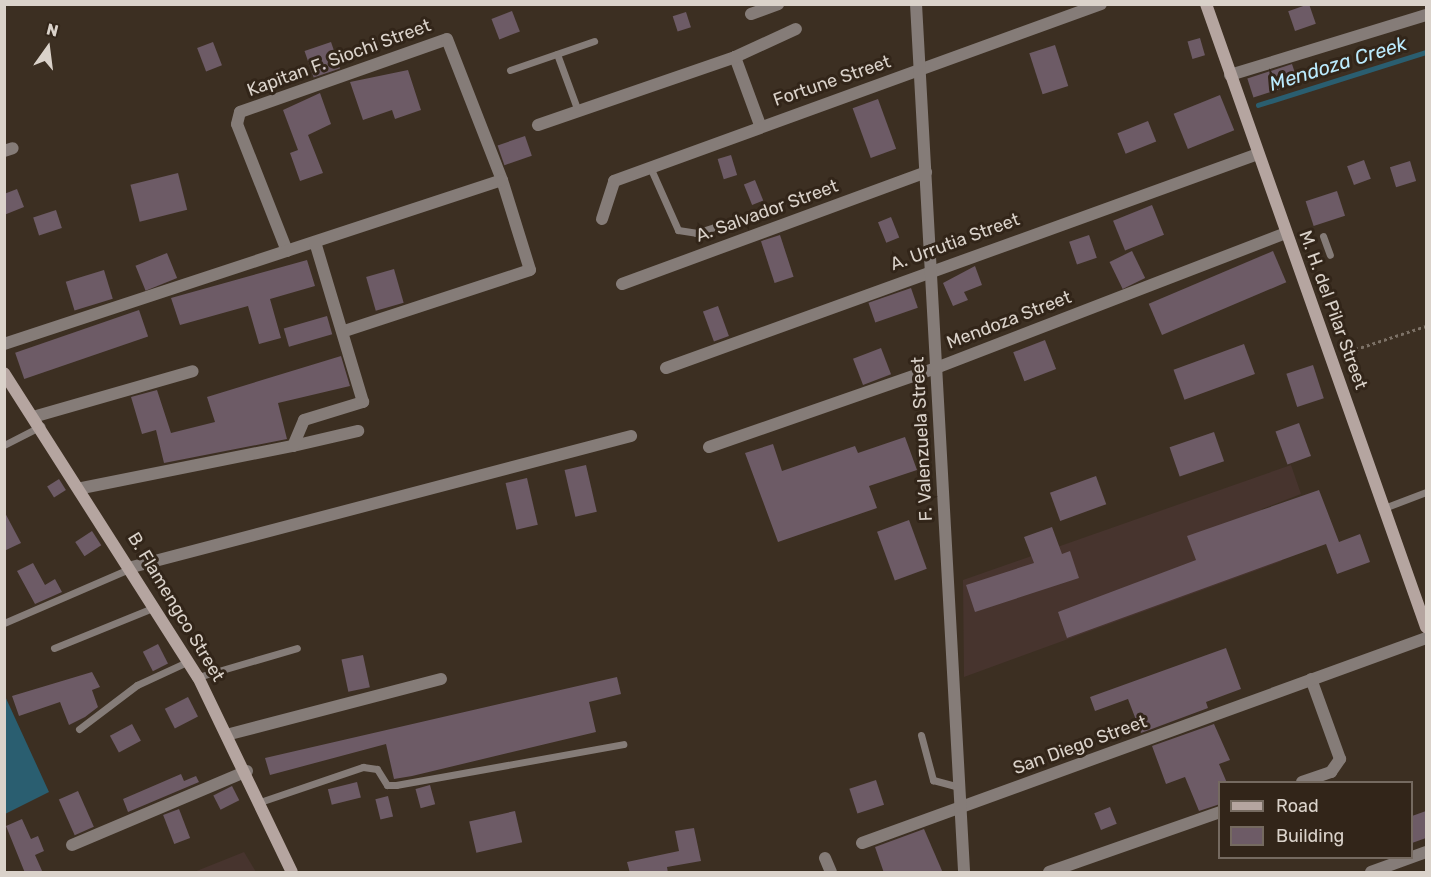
<!DOCTYPE html>
<style>
body{margin:0}
#map{position:relative;width:1431px;height:877px;overflow:hidden;background:#3c2f22;font-family:Rubik,sans-serif}
div>[style]{position:absolute}
.education>*{inset:0;background:#47342e}
.water>*{inset:0;background:#2a5e70}
.stream>*{height:4.5px;margin:-2.25px;padding:0 2.25px;transform-origin:2.25px;border-radius:2.25px;background:#2a5e70}
.building>*{inset:0;background:#6d5b66;transform-origin:0 0}
.path>*{height:3px;margin-top:-1.5px;transform-origin:0;background:repeating-linear-gradient(90deg,#7c7166 0 3px,transparent 0 6px)}
.service>*{height:7px;margin:-3.5px;padding:0 3.5px;transform-origin:3.5px;border-radius:3.5px;background:#857c78}
.minor>*{height:12px;margin:-6px;padding:0 6px;transform-origin:6px;border-radius:6px;background:#857c78}
.tertiary>*{height:12px;margin:-6px;padding:0 6px;transform-origin:6px;border-radius:6px;background:#857c78}
.secondary>*{height:12px;margin:-6px;padding:0 6px;transform-origin:6px;border-radius:6px;background:#b5a5a0}
span{translate:-50% -50%;white-space:nowrap;text-align:center;line-height:1.15;-webkit-text-stroke:6px #322519;paint-order:stroke}
.street-label{font-size:18px;color:#dad2ca}
.water-label{font-size:20px;color:#bbebfe;font-style:italic}
.frame{position:absolute;inset:0;border:6px solid #dad2ca;pointer-events:none}
.legend{position:absolute;left:1218px;top:781px;width:195px;height:78px;box-sizing:border-box;background:#322519;border:2px solid #756a60;margin:0;padding:8px 10px;list-style:none;font-size:18px;color:#dad2ca}
.legend li{display:flex;align-items:center;gap:12px;height:30px}
.legend b{width:30px;border:2px solid #756a60}
.north{position:absolute;left:18px;top:18px;width:60px;height:60px;-webkit-text-stroke:4px #322519;paint-order:stroke;rotate:14deg;font-size:16px;font-weight:700;line-height:24px;text-align:center;color:#dad2ca}
.north::after{content:'';display:block;margin:auto;width:21px;height:27px;background:#dad2ca;clip-path:polygon(50% 0,100% 100%,50% 72%,0 100%)}
</style>
<div id="map">
<div class="education">
<div style="clip-path:polygon(1291px 465px,1301px 494px,1262px 509px,1282px 561px,964px 677px,963px 580px)"></div>
<div style="clip-path:polygon(244px 852px,256px 872px,194px 872px)"></div>
</div>
<div class="water">
<div style="clip-path:polygon(4px 694px,49px 792px,5px 814px,4px 814px)"></div>
</div>
<div class="stream">
<div style="left:1258px;top:105px;width:176px;rotate:-17.5deg"></div>
</div>
<div class="building">
<div style="left:1309px;top:4px;width:21px;height:22px;rotate:71deg"></div>
<div style="left:512px;top:11px;width:22px;height:22px;rotate:69deg"></div>
<div style="left:686px;top:12px;width:16px;height:14px;rotate:72deg"></div>
<div style="left:1200px;top:38px;width:18px;height:13px;rotate:74deg"></div>
<div style="left:213px;top:42px;width:25px;height:17px;rotate:69deg"></div>
<div style="left:331px;top:42px;width:28px;height:28px;rotate:71deg"></div>
<div style="left:1055px;top:45px;width:43px;height:27px;rotate:72deg"></div>
<div style="left:1292px;top:64px;width:20px;height:47px;rotate:72deg"></div>
<div style="clip-path:polygon(408px 70px,421px 110px,395px 119px,392px 110px,363px 120px,350px 82px)"></div>
<div style="clip-path:polygon(320px 93px,331px 124px,308px 135px,323px 173px,300px 181px,290px 153px,298px 150px,283px 110px)"></div>
<div style="left:1220px;top:95px;width:38px;height:50px;rotate:68deg"></div>
<div style="left:878px;top:99px;width:53px;height:27px;rotate:70deg"></div>
<div style="left:1148px;top:121px;width:22px;height:33px;rotate:68deg"></div>
<div style="left:525px;top:136px;width:21px;height:29px;rotate:71deg"></div>
<div style="left:731px;top:155px;width:21px;height:14px;rotate:73deg"></div>
<div style="left:1364px;top:160px;width:20px;height:18px;rotate:70deg"></div>
<div style="left:1410px;top:161px;width:21px;height:21px;rotate:73deg"></div>
<div style="left:178px;top:173px;width:38px;height:49px;rotate:76deg"></div>
<div style="left:755px;top:180px;width:22px;height:12px;rotate:68deg"></div>
<div style="clip-path:polygon(17px 189px,24px 207px,4px 215px,4px 194px)"></div>
<div style="left:1337px;top:191px;width:26px;height:33px;rotate:72deg"></div>
<div style="left:1152px;top:205px;width:32px;height:42px;rotate:68deg"></div>
<div style="left:56px;top:210px;width:19px;height:24px;rotate:72deg"></div>
<div style="left:891px;top:217px;width:22px;height:14px;rotate:68deg"></div>
<div style="left:780px;top:235px;width:44px;height:20px;rotate:72deg"></div>
<div style="left:1089px;top:235px;width:24px;height:21px;rotate:71deg"></div>
<div style="left:1132px;top:251px;width:30px;height:25px;rotate:64deg"></div>
<div style="left:1273px;top:251px;width:34px;height:135px;rotate:67deg"></div>
<div style="left:167px;top:253px;width:27px;height:34px;rotate:68deg"></div>
<div style="clip-path:polygon(307px 260px,315px 286px,270px 299px,281px 338px,259px 344px,248px 306px,180px 325px,171px 298px)"></div>
<div style="clip-path:polygon(975px 266px,982px 285px,964px 292px,968px 300px,953px 306px,943px 283px)"></div>
<div style="left:394px;top:269px;width:35px;height:29px;rotate:74deg"></div>
<div style="left:104px;top:270px;width:30px;height:40px;rotate:73deg"></div>
<div style="left:911px;top:288px;width:21px;height:45px;rotate:71deg"></div>
<div style="left:718px;top:306px;width:32px;height:16px;rotate:70deg"></div>
<div style="left:139px;top:310px;width:28px;height:131px;rotate:71deg"></div>
<div style="left:327px;top:316px;width:19px;height:45px;rotate:74deg"></div>
<div style="left:1045px;top:340px;width:31px;height:34px;rotate:69deg"></div>
<div style="left:1244px;top:344px;width:32px;height:75px;rotate:70deg"></div>
<div style="left:881px;top:348px;width:28px;height:30px;rotate:69deg"></div>
<div style="clip-path:polygon(341px 356px,350px 386px,278px 403px,287px 439px,164px 463px,156px 430px,142px 434px,131px 397px,157px 390px,171px 433px,215px 422px,207px 397px)"></div>
<div style="left:1313px;top:365px;width:35px;height:28px;rotate:72deg"></div>
<div style="left:1299px;top:423px;width:35px;height:25px;rotate:70deg"></div>
<div style="left:1214px;top:432px;width:31px;height:47px;rotate:71deg"></div>
<div style="clip-path:polygon(905px 437px,917px 470px,869px 486px,877px 508px,778px 542px,745px 453px,773px 444px,782px 471px,855px 446px,858px 453px)"></div>
<div style="left:586px;top:465px;width:48px;height:22px;rotate:77deg"></div>
<div style="left:1096px;top:476px;width:30px;height:49px;rotate:70deg"></div>
<div style="left:527px;top:478px;width:48px;height:22px;rotate:77deg"></div>
<div style="left:59px;top:479px;width:13px;height:14px;rotate:58deg"></div>
<div style="clip-path:polygon(1319px 490px,1339px 542px,1360px 534px,1370px 562px,1337px 574px,1326px 544px,1067px 638px,1058px 612px,1196px 560px,1187px 536px)"></div>
<div style="clip-path:polygon(4px 511px,21px 543px,4px 551px)"></div>
<div style="left:909px;top:520px;width:52px;height:34px;rotate:70deg"></div>
<div style="clip-path:polygon(1052px 527px,1062px 554px,1070px 551px,1079px 578px,975px 612px,966px 585px,1034px 563px,1024px 537px)"></div>
<div style="left:92px;top:531px;width:17px;height:20px;rotate:57deg"></div>
<div style="clip-path:polygon(33px 563px,45px 585px,55px 579px,62px 592px,35px 604px,17px 571px)"></div>
<div style="left:158px;top:644px;width:22px;height:17px;rotate:63deg"></div>
<div style="clip-path:polygon(1226px 648px,1241px 689px,1206px 702px,1208px 708px,1141px 733px,1128px 699px,1095px 711px,1090px 697px)"></div>
<div style="left:363px;top:655px;width:33px;height:22px;rotate:78deg"></div>
<div style="clip-path:polygon(92px 672px,100px 687px,92px 690px,98px 707px,85px 717px,69px 725px,60px 702px,19px 716px,12px 696px)"></div>
<div style="clip-path:polygon(617px 677px,621px 694px,589px 702px,596px 732px,412px 776px,394px 779px,386px 744px,270px 775px,265px 758px)"></div>
<div style="left:188px;top:697px;width:22px;height:26px;rotate:63deg"></div>
<div style="left:132px;top:724px;width:19px;height:25px;rotate:62deg"></div>
<div style="clip-path:polygon(1214px 724px,1230px 760px,1219px 764px,1227px 783px,1220px 783px,1220px 804px,1199px 811px,1185px 777px,1166px 784px,1152px 746px)"></div>
<div style="clip-path:polygon(181px 774px,184px 781px,196px 776px,199px 782px,128px 812px,123px 799px)"></div>
<div style="left:876px;top:780px;width:26px;height:28px;rotate:72deg"></div>
<div style="left:357px;top:782px;width:16px;height:30px;rotate:76deg"></div>
<div style="left:430px;top:785px;width:20px;height:15px;rotate:75deg"></div>
<div style="left:232px;top:786px;width:16px;height:21px;rotate:63deg"></div>
<div style="left:78px;top:791px;width:39px;height:21px;rotate:66deg"></div>
<div style="left:388px;top:796px;width:21px;height:13px;rotate:76deg"></div>
<div style="left:1110px;top:807px;width:18px;height:17px;rotate:68deg"></div>
<div style="left:179px;top:809px;width:31px;height:17px;rotate:69deg"></div>
<div style="left:515px;top:811px;width:32px;height:47px;rotate:77deg"></div>
<div style="clip-path:polygon(1426px 811px,1426px 838px,1412px 843px,1412px 816px)"></div>
<div style="clip-path:polygon(22px 819px,31px 839px,38px 836px,44px 851px,35px 855px,43px 873px,25px 873px,6px 826px)"></div>
<div style="clip-path:polygon(694px 828px,701px 861px,667px 867px,668px 873px,630px 873px,627px 862px,679px 851px,675px 831px)"></div>
<div style="clip-path:polygon(924px 829px,943px 873px,884px 873px,875px 847px)"></div>
</div>
<div class="path">
<div style="left:1344px;top:353px;width:86px;rotate:-18.2deg"></div>
</div>
<div class="service">
<div style="left:557px;top:54px;width:61px;rotate:69.8deg"></div>
<div style="left:510px;top:70px;width:89px;rotate:-19deg"></div>
<div style="left:650px;top:167px;width:69px;rotate:66deg"></div>
<div style="left:678px;top:230px;width:18px;rotate:9deg"></div>
<div style="left:696px;top:233px;width:40px;rotate:-18deg"></div>
<div style="left:1323px;top:236px;width:20px;rotate:70deg"></div>
<div style="left:4px;top:445px;width:42px;rotate:-27.2deg"></div>
<div style="left:1384px;top:508px;width:45px;rotate:-20.9deg"></div>
<div style="left:4px;top:623px;width:138px;rotate:-23.4deg"></div>
<div style="left:54px;top:648px;width:109px;rotate:-22.1deg"></div>
<div style="left:198px;top:677px;width:103px;rotate:-16.3deg"></div>
<div style="left:79px;top:729px;width:73px;rotate:-37.2deg"></div>
<div style="left:137px;top:685px;width:57px;rotate:-24.8deg"></div>
<div style="left:921px;top:735px;width:47px;rotate:75.1deg"></div>
<div style="left:933px;top:780px;width:28px;rotate:15deg"></div>
<div style="left:260px;top:802px;width:109px;rotate:-18.8deg"></div>
<div style="left:363px;top:767px;width:14px;rotate:8deg"></div>
<div style="left:377px;top:769px;width:19px;rotate:58deg"></div>
<div style="left:387px;top:785px;width:9px"></div>
<div style="left:396px;top:785px;width:231px;rotate:-10.2deg"></div>
</div>
<div class="minor">
<div style="left:751px;top:14px;width:29px;rotate:-20deg"></div>
<div style="left:735px;top:57px;width:72px;rotate:69.8deg"></div>
<div style="left:1230px;top:75px;width:205px;rotate:-17deg"></div>
<div style="left:538px;top:125px;width:208px;rotate:-19deg"></div>
<div style="left:735px;top:57px;width:67px;rotate:-24.7deg"></div>
<div style="left:4px;top:151px;width:9px;rotate:-18deg"></div>
<div style="left:602px;top:219px;width:40px;rotate:-72deg"></div>
<div style="left:614px;top:181px;width:518px;rotate:-19.97deg"></div>
<div style="left:287px;top:251px;width:136px;rotate:-111.5deg"></div>
<div style="left:237px;top:124px;width:12px;rotate:-76deg"></div>
<div style="left:240px;top:112px;width:219px;rotate:-19.4deg"></div>
<div style="left:447px;top:39px;width:151px;rotate:68.7deg"></div>
<div style="left:502px;top:180px;width:94px;rotate:72.7deg"></div>
<div style="left:530px;top:270px;width:196px;rotate:161.8deg"></div>
<div style="left:622px;top:284px;width:324px;rotate:-20.2deg"></div>
<div style="left:4px;top:344px;width:524px;rotate:-18.23deg"></div>
<div style="left:666px;top:368px;width:629px;rotate:-19.87deg"></div>
<div style="left:33px;top:417px;width:166px;rotate:-16deg"></div>
<div style="left:293px;top:446px;width:67px;rotate:-13deg"></div>
<div style="left:709px;top:447px;width:240px;rotate:-19.2deg"></div>
<div style="left:936px;top:368px;width:375px;rotate:-21.1deg"></div>
<div style="left:82px;top:488px;width:215px;rotate:-11.3deg"></div>
<div style="left:293px;top:446px;width:28px;rotate:-67deg"></div>
<div style="left:304px;top:420px;width:62px;rotate:-17deg"></div>
<div style="left:363px;top:402px;width:167px;rotate:-106.7deg"></div>
<div style="left:132px;top:567px;width:516px;rotate:-14.71deg"></div>
<div style="left:230px;top:734px;width:218px;rotate:-14.6deg"></div>
<div style="left:1302px;top:782px;width:31px;rotate:-19deg"></div>
<div style="left:1331px;top:772px;width:16px;rotate:-55deg"></div>
<div style="left:1340px;top:759px;width:85px;rotate:-109.9deg"></div>
<div style="left:862px;top:843px;width:600px;rotate:-19.97deg"></div>
<div style="left:72px;top:845px;width:190px;rotate:-22.9deg"></div>
<div style="left:825px;top:858px;width:15px;rotate:67deg"></div>
<div style="left:1049px;top:872px;width:181px;rotate:-19.3deg"></div>
<div style="left:1371px;top:872px;width:59px;rotate:-20deg"></div>
</div>
<div class="tertiary">
<div style="left:916px;top:4px;width:869px;rotate:86.83deg"></div>
</div>
<div class="secondary">
<div style="left:1206px;top:4px;width:661px;rotate:70.55deg"></div>
<div style="left:4px;top:373px;width:361px;rotate:57.5deg"></div>
<div style="left:198px;top:677px;width:216px;rotate:64.3deg"></div>
</div>
<div class="street-label">
<span style="left:339px;top:58px;rotate:-20deg">Kapitan F. Siochi Street</span>
<span style="left:832px;top:81px;rotate:-19deg">Fortune Street</span>
<span style="left:767px;top:211px;rotate:-20deg">A. Salvador Street</span>
<span style="left:955px;top:242px;rotate:-20deg">A. Urrutia Street</span>
<span style="left:1333px;top:310px;rotate:70deg">M. H. del Pilar Street</span>
<span style="left:1009px;top:320px;rotate:-21deg">Mendoza Street</span>
<span style="left:922px;top:439px;rotate:-93deg">F. Valenzuela Street</span>
<span style="left:176px;top:607px;rotate:59deg">B. Flamengco Street</span>
<span style="left:1080px;top:745px;rotate:-20deg">San Diego Street</span>
</div>
<div class="water-label">
<span style="left:1338px;top:64px;rotate:-17deg">Mendoza Creek</span>
</div>
<div class="frame"></div>
<ul class="legend">
<li><b style="height:8px;background:#b5a5a0"></b>Road</li>
<li><b style="height:16px;background:#6d5b66"></b>Building</li>
</ul>
<div class="north">N</div>
</div>
